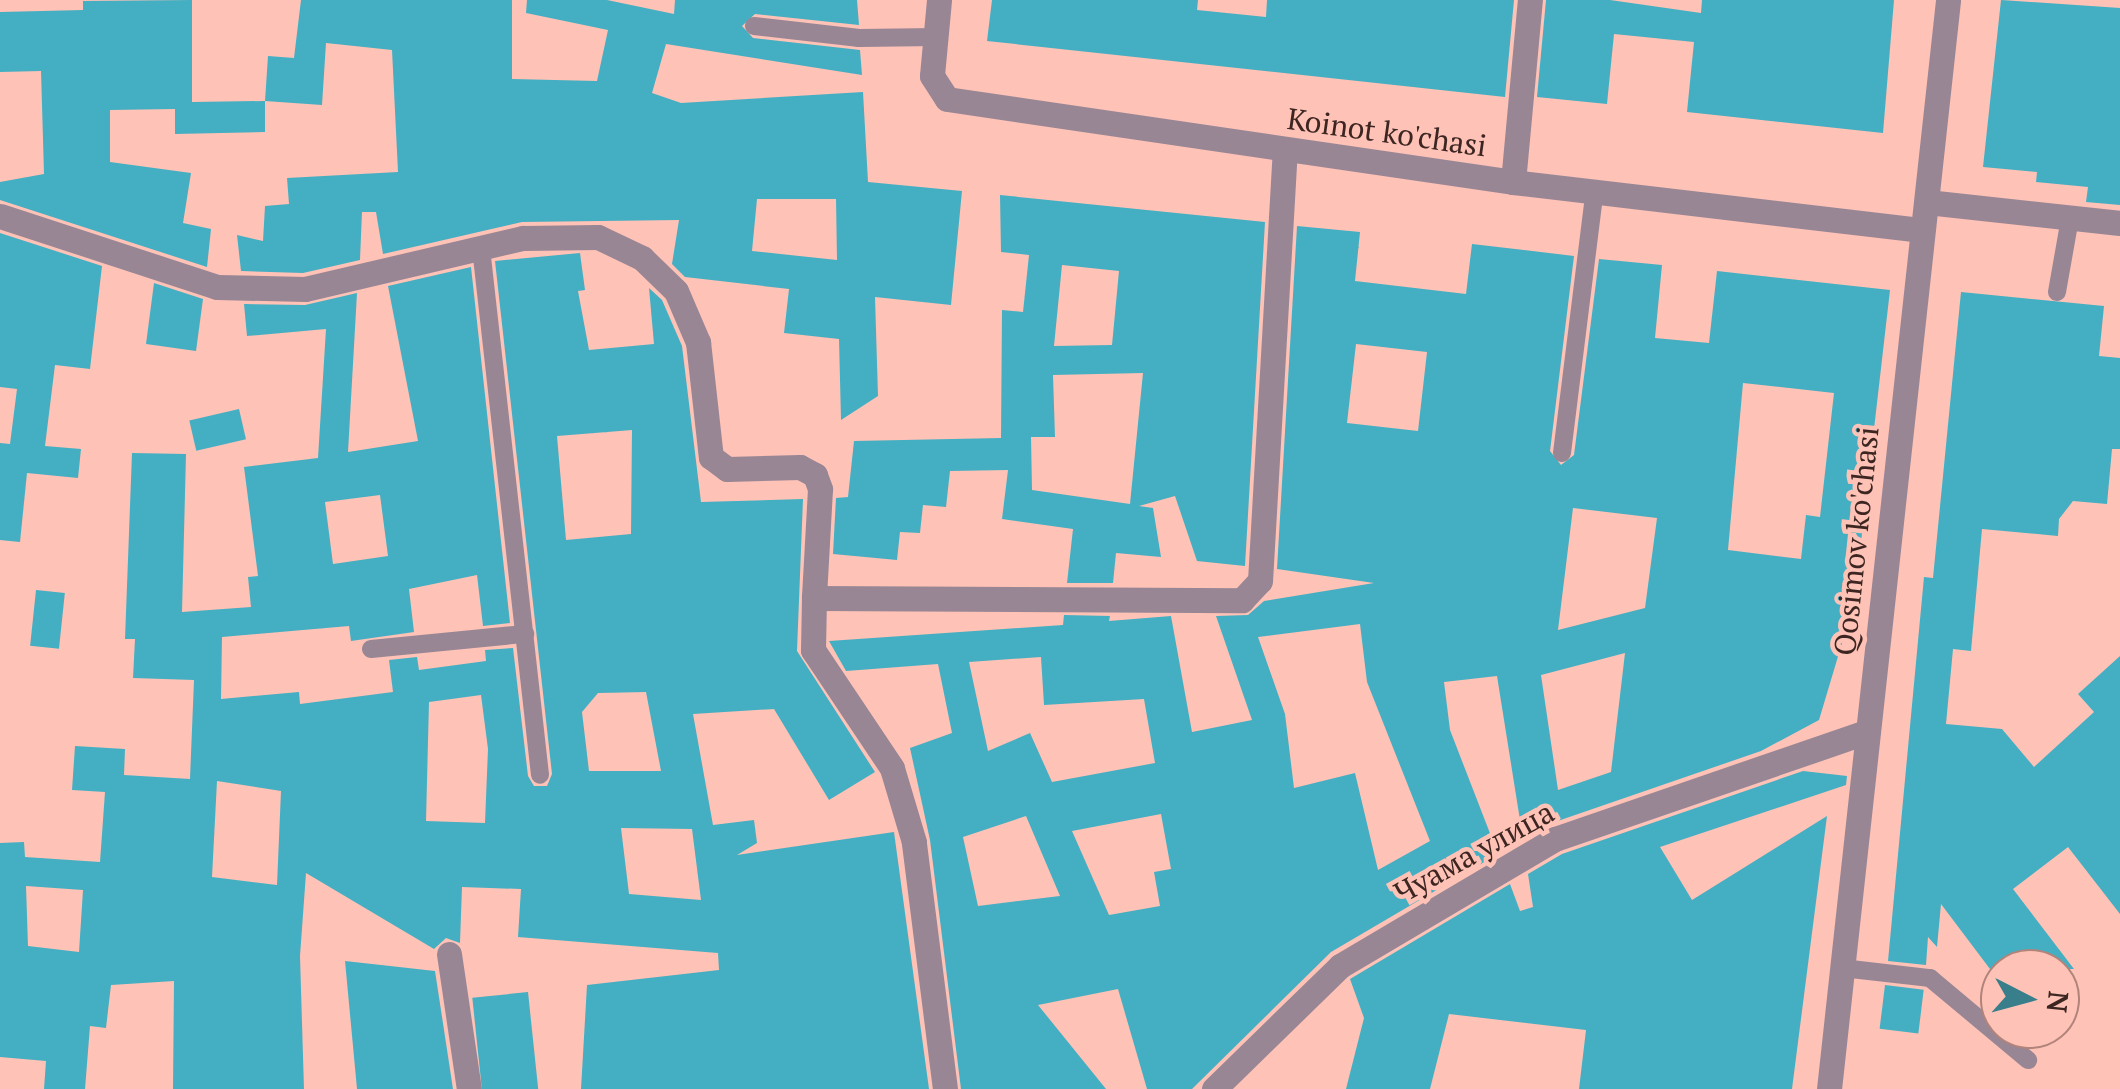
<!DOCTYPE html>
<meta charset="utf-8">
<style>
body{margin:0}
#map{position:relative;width:2120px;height:1089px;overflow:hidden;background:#fec2b6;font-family:"PT Serif",serif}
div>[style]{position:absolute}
.building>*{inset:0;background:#44afc2;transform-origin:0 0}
.service>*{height:18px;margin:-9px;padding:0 9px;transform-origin:9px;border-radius:9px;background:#988695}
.minor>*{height:25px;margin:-12.5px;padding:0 12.5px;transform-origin:12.5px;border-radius:12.5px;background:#988695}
.tertiary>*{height:25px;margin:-12.5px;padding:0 12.5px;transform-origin:12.5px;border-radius:12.5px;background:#988695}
span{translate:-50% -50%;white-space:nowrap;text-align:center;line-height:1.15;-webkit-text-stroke:9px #fec2b6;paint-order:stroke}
.street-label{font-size:30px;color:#3d2622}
.north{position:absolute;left:1980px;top:949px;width:100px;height:100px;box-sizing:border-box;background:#fec2b6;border:2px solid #b1847b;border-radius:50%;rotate:96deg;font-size:28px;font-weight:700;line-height:40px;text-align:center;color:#3d2622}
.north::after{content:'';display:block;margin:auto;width:35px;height:45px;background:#397e8b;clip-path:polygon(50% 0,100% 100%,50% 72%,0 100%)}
</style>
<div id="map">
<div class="building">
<div style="clip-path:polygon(192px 0,192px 102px,265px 101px,265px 132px,175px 134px,175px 109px,110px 110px,110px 162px,191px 173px,183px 223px,211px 229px,207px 267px,0 200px,0 182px,44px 174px,41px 71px,0 72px,0 12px,83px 10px,83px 1px)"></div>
<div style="clip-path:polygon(evenodd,301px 0,512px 0,512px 79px,597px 81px,608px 30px,526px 13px,527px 0,607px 0,674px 14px,675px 0,857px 0,859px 25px,755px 14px,742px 26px,753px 38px,860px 50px,862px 75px,666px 44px,652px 93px,681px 103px,863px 92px,868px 182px,962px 191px,951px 305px,875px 297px,878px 396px,841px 420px,839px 339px,784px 333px,789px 289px,685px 277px,672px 264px,679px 220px,522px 222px,383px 254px,376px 212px,362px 212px,360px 260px,303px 273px,241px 271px,237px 235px,263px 241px,265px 206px,289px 204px,287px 178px,398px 172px,392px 50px,326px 43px,322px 105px,265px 101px,268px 56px,294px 58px,301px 0,757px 199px,836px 199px,837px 260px,752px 251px,757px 199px)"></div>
<div style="clip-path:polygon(992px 0,1198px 0,1197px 10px,1266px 17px,1267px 0,1514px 0,1505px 97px,987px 41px)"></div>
<div style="clip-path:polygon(1546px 0,1610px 0,1701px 13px,1702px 0,1894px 0,1883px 133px,1687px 112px,1694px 42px,1614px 34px,1607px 104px,1537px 97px)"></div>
<div style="clip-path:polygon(2001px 0,2120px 8px,2120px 205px,2086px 202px,2088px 187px,2036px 182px,2037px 172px,1983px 167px)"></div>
<div style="clip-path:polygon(evenodd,1000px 195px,1265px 222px,1245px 566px,1197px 561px,1175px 496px,1139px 506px,1153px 508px,1161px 557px,1116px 553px,1113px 583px,1067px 583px,1073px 529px,1002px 519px,1008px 470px,950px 471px,946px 507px,923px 505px,920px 533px,900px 532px,897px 560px,833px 554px,836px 498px,848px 497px,854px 441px,1001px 438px,1002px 310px,1023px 312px,1029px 255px,1001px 252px,1000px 195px,1062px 265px,1119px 271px,1112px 345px,1054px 346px,1062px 265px,1000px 195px,1143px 373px,1130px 504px,1032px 490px,1031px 437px,1055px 437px,1053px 375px,1143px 373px)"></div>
<div style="clip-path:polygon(evenodd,1297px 226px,1360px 232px,1355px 281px,1466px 294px,1472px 244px,1574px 256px,1550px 451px,1561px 465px,1574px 455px,1599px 259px,1662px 265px,1655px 338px,1709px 343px,1717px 271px,1890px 290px,1854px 603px,1819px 720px,1761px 751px,1549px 824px,1523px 839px,1497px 676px,1444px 682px,1450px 730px,1498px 854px,1331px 952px,1192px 1089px,1147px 1089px,1118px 989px,1038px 1005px,1106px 1089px,961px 1089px,930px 840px,910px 748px,952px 733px,938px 664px,846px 671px,829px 641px,1063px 625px,1064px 615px,1110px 616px,1109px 621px,1171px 616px,1192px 732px,1252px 720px,1216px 616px,1248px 615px,1264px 601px,1374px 583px,1277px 569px,1297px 226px,1356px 344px,1427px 352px,1418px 431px,1347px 423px,1356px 344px,1297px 226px,1743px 383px,1834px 393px,1820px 517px,1806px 515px,1801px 559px,1728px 550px,1743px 383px,1297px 226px,1573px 508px,1657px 518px,1645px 608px,1558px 630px,1573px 508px,1297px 226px,1360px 624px,1367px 682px,1430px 841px,1378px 870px,1355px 773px,1294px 788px,1285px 714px,1258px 637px,1360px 624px,1297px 226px,1625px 653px,1611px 772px,1558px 790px,1541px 675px,1625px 653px,1297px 226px,1041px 657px,1044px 705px,1144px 699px,1155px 763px,1052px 782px,1030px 733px,988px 751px,969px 662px,1041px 657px,1297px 226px,1161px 814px,1171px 869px,1154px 872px,1160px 906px,1109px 915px,1072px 831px,1161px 814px,1297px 226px,1026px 816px,1060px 896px,978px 906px,963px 837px,1026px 816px)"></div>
<div style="clip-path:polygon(0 233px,102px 266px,90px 369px,55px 365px,45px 446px,81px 449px,78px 478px,27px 473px,20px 542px,0 540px,0 443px,10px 444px,17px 389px,0 387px)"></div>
<div style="clip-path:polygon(evenodd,580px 253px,585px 290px,578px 291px,589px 350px,654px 344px,649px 288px,662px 300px,682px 346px,701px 502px,803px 499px,797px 651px,875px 772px,829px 800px,774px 709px,693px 714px,713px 825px,754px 820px,757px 843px,737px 855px,894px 832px,929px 1089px,581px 1089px,587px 985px,719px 970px,718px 953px,518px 937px,521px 889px,462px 887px,460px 943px,446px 938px,434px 949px,306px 873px,300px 956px,304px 1089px,173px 1089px,174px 981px,111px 985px,106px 1028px,90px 1026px,85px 1089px,44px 1089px,46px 1061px,0 1057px,0 843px,24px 842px,25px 857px,100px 862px,105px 792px,72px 790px,75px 746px,125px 749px,124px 775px,190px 779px,194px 680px,133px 678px,135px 639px,125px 639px,132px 453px,186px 454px,182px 612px,251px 607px,248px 577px,258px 576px,244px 467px,318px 458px,326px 329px,247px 336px,244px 304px,305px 305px,357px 293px,348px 452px,418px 441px,388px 286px,471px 267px,510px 623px,483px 626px,477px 575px,409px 589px,414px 632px,351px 641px,349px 626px,222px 637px,221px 699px,299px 692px,300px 704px,393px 692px,389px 660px,417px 657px,419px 670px,486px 661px,485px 650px,513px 648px,528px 776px,534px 786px,547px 786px,552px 774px,495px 261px,580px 253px,632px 430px,631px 534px,566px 540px,557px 436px,632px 430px,580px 253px,380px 495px,388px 556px,333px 564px,325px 502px,380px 495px,580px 253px,646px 692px,661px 771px,589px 771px,582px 712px,598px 693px,646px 692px,580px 253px,481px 695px,488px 749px,485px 823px,426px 821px,429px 702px,481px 695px,580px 253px,217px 781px,281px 791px,277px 885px,212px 877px,217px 781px,580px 253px,621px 828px,692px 829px,701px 900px,629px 894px,621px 828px,580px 253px,26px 886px,83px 890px,79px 952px,28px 946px,26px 886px)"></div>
<div style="clip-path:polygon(154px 283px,203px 299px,196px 351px,146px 344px)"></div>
<div style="clip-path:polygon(1961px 292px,2104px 306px,2099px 356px,2120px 358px,2120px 449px,2112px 449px,2107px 504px,2073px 501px,2059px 519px,2058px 536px,1982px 529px,1971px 651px,1953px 649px,1946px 724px,2002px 729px,2034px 767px,2094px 712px,2078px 694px,2120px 656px,2120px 914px,2068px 847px,2013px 889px,2074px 969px,1990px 969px,1941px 904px,1937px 947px,1928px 937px,1926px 965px,1888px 961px,1924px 577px,1933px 578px)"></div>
<div style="left:239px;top:409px;width:31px;height:51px;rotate:77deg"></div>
<div style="left:36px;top:590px;width:29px;height:56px;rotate:6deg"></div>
<div style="clip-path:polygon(1803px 771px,1847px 776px,1846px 785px,1660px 847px,1692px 900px,1827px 816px,1792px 1089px,1579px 1089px,1586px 1030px,1449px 1014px,1430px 1089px,1346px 1089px,1364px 1018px,1350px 979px,1510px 884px,1520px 911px,1533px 907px,1528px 874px,1562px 854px)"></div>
<div style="clip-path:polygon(345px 961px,435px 971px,453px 1089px,357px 1089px)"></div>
<div style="left:1885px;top:985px;width:39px;height:44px;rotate:7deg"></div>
<div style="left:528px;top:992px;width:98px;height:56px;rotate:84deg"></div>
</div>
<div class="service">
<div style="left:754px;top:26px;width:106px;rotate:6.5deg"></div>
<div style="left:859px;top:38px;width:77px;rotate:-0.7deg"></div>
<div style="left:481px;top:248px;width:530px;rotate:83.61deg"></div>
<div style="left:2057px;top:292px;width:75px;rotate:-80deg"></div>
<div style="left:1562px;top:453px;width:266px;rotate:-82.9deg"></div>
<div style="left:371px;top:649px;width:155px;rotate:-5.6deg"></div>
<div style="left:1842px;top:968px;width:89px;rotate:6.5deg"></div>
<div style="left:1930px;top:978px;width:128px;rotate:39.9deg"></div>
</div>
<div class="minor">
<div style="left:939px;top:0;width:76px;rotate:95.3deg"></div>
<div style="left:932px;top:76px;width:27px;rotate:57deg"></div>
<div style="left:947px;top:99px;width:572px;rotate:8.34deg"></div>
<div style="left:1513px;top:182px;width:412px;rotate:6.7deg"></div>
<div style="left:1513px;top:182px;width:183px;rotate:-84.7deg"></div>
<div style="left:1927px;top:202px;width:194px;rotate:6.2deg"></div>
<div style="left:0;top:216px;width:228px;rotate:18.1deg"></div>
<div style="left:217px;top:287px;width:88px;rotate:1.3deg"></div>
<div style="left:305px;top:289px;width:224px;rotate:-13.2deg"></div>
<div style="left:523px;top:238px;width:75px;rotate:-0.8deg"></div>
<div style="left:598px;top:237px;width:49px;rotate:25.5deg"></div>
<div style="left:642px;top:258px;width:47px;rotate:44.1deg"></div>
<div style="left:676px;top:291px;width:56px;rotate:66.7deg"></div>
<div style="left:698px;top:342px;width:116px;rotate:83.6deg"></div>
<div style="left:711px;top:457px;width:20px;rotate:37deg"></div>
<div style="left:727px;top:469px;width:73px;rotate:-1.6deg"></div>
<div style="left:800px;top:467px;width:17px;rotate:28deg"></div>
<div style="left:815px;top:475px;width:15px;rotate:70deg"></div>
<div style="left:820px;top:489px;width:109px;rotate:93.2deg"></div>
<div style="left:449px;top:954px;width:136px;rotate:81.6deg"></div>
<div style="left:945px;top:1089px;width:249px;rotate:-97.2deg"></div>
<div style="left:914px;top:842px;width:77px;rotate:-106.6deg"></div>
<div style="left:892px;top:768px;width:142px;rotate:-123.8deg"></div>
<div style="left:813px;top:650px;width:52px;rotate:-88.9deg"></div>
<div style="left:814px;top:598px;width:428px;rotate:0.3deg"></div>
<div style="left:1242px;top:600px;width:26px;rotate:-47deg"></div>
<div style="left:1260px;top:581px;width:431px;rotate:-86.7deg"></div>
<div style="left:1214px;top:1089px;width:176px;rotate:-44.3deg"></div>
<div style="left:1340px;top:966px;width:250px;rotate:-30.6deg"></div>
<div style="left:1555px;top:839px;width:331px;rotate:-19deg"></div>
</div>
<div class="tertiary">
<div style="left:1829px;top:1089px;width:1095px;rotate:-83.76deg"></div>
</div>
<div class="street-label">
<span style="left:1387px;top:132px;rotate:8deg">Koinot ko'chasi</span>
<span style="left:1856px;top:541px;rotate:-84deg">Qosimov ko'chasi</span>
<span style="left:1474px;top:852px;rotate:-29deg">Чуама улица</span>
</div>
<div class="north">N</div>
</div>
